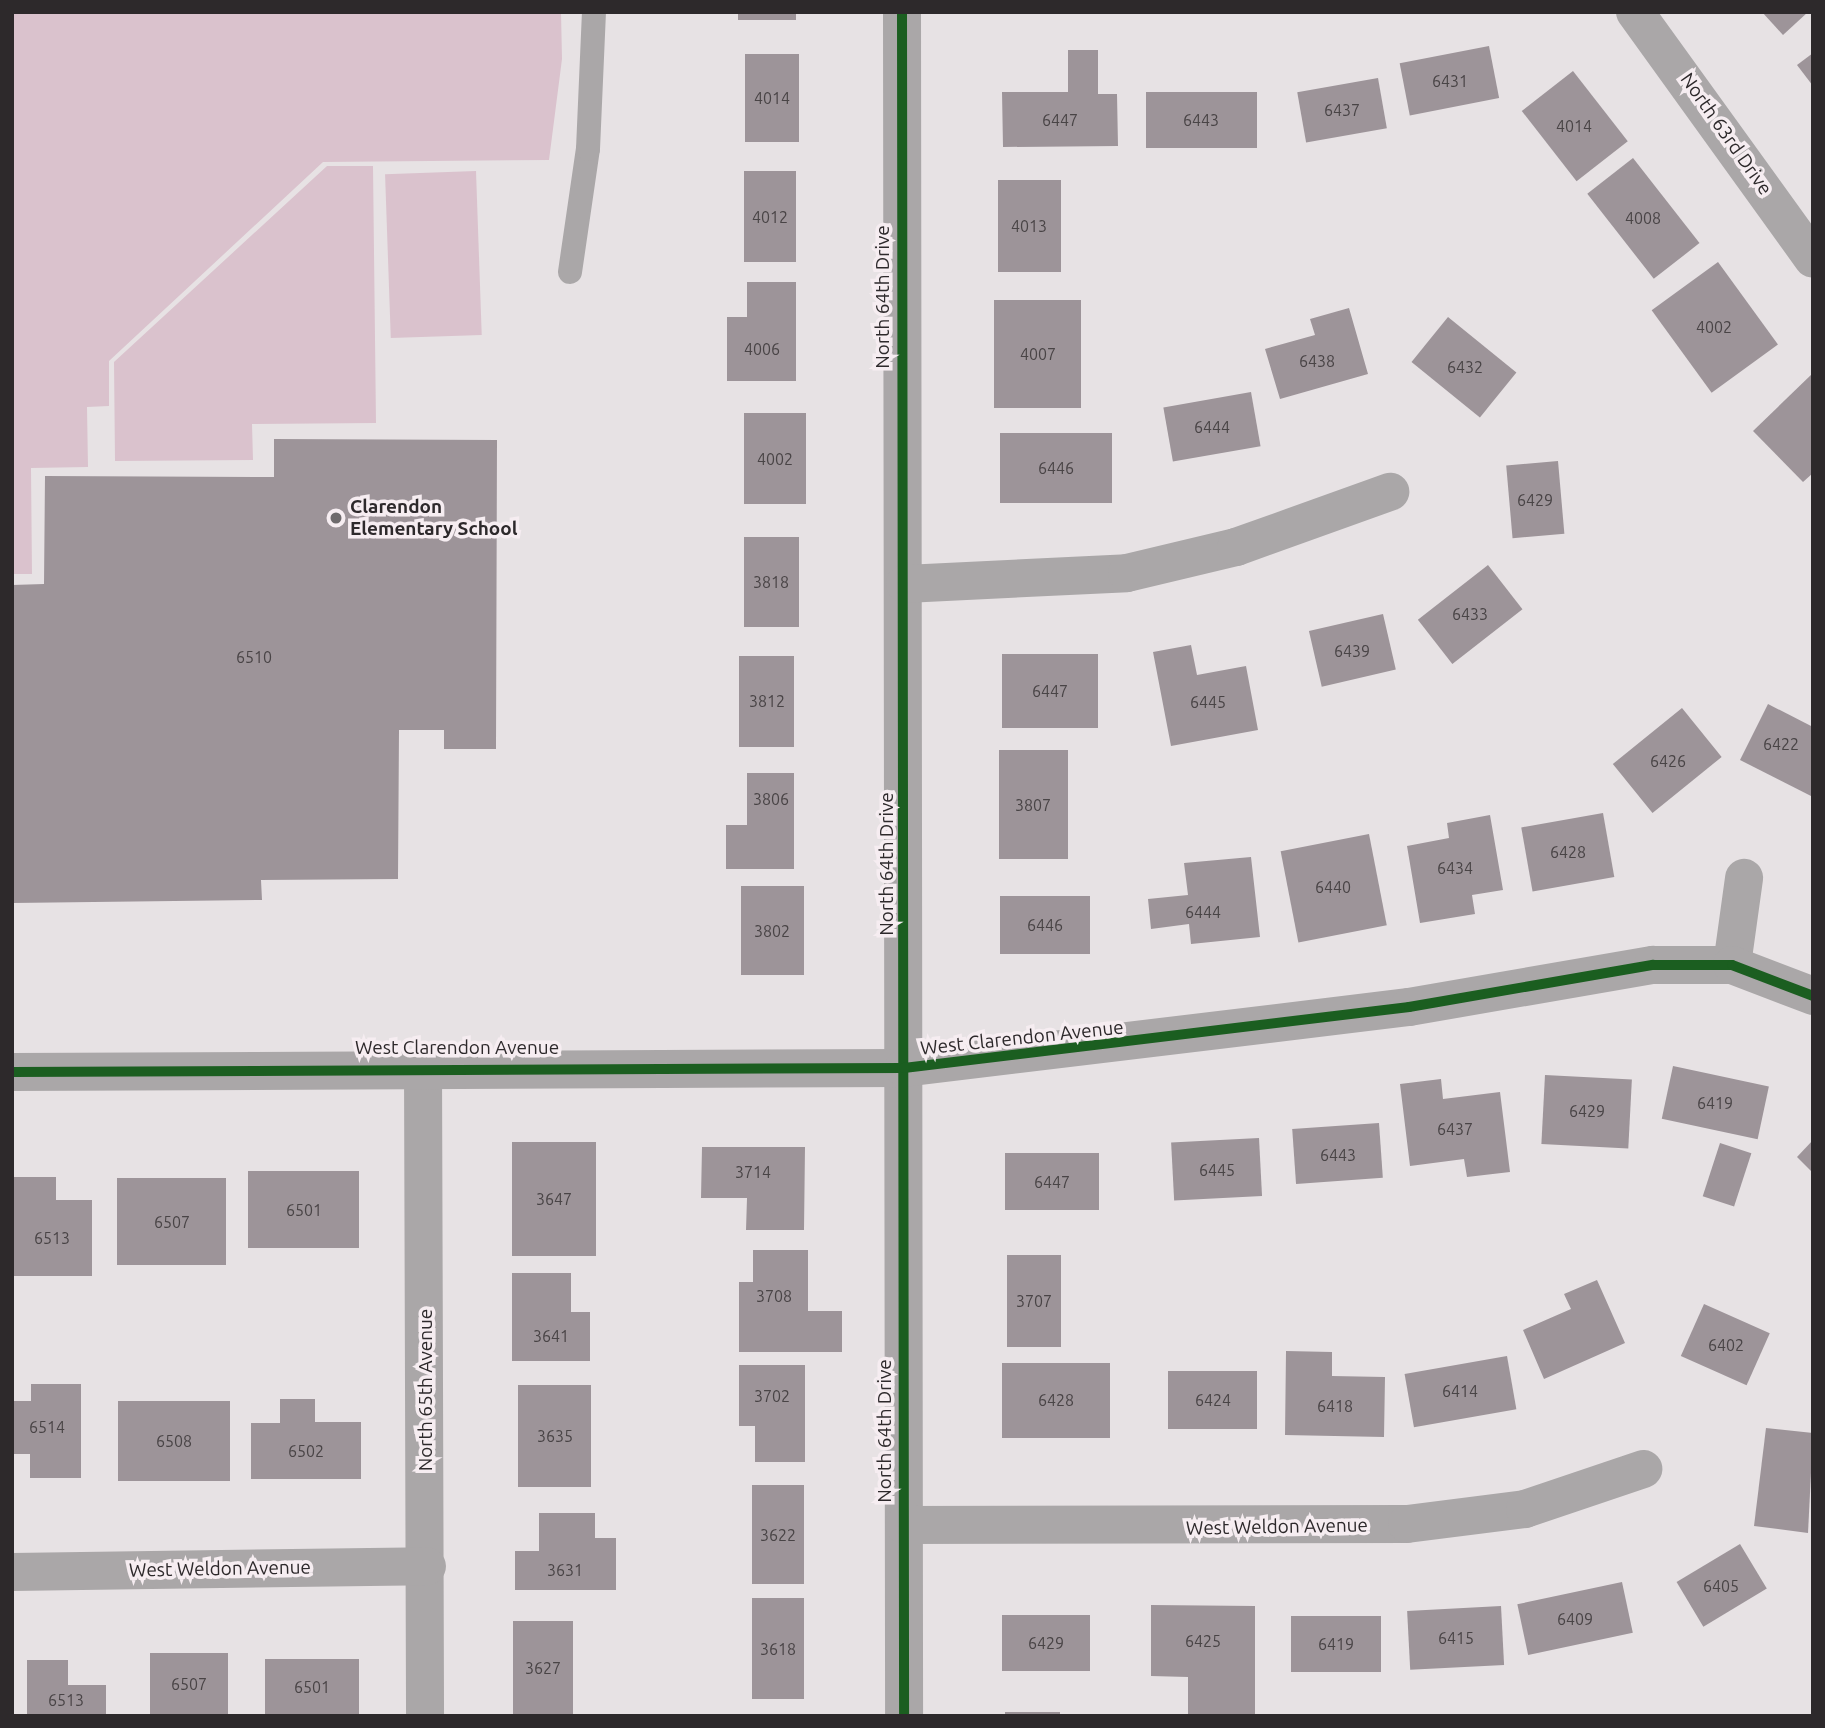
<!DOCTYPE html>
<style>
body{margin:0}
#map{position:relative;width:1825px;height:1728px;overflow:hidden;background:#e7e2e4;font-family:Ubuntu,sans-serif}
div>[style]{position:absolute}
.green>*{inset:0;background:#dac2cd;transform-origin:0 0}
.building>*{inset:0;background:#9d9499;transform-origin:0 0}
.service>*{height:24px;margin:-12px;padding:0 12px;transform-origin:12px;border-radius:12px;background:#aaa7a8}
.minor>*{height:38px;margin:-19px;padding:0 19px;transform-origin:19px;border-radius:19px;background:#aaa7a8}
.cycleway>*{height:10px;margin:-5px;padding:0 5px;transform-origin:5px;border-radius:5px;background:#1b5e20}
.dots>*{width:19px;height:19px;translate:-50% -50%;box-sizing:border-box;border:4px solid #f6edf1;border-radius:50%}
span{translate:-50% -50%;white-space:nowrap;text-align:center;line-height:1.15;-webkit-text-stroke:7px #f6edf1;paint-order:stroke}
.number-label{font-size:16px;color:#494446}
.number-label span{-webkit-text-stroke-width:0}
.street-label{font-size:19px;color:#2d292b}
.poi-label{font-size:19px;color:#2d292b;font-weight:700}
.left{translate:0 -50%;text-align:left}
.frame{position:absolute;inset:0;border:14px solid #2d292b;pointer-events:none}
</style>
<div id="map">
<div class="green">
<div style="clip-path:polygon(12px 12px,561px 12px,562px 59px,549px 160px,323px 162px,109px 361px,109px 406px,87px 407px,88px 467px,31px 468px,32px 574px,12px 574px)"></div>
<div style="clip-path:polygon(327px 166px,373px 166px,376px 423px,252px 424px,253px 460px,115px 461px,114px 362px)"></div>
<div style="left:476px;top:171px;width:164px;height:91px;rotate:88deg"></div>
</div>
<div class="building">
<div style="left:738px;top:12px;width:58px;height:8px"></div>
<div style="clip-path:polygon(1762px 12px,1808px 12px,1783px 35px)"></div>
<div style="left:1489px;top:46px;width:53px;height:91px;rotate:79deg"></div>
<div style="clip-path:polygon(1068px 50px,1098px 50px,1098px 94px,1117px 94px,1118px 146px,1003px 147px,1002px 92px,1068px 92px)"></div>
<div style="clip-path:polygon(1813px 53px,1813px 86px,1797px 65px)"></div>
<div style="left:745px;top:54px;width:54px;height:88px"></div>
<div style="left:1573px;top:71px;width:89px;height:65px;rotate:52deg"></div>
<div style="left:1378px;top:78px;width:51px;height:82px;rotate:80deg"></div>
<div style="left:1146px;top:92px;width:111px;height:56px"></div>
<div style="left:1633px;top:158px;width:108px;height:58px;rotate:52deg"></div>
<div style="left:744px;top:171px;width:52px;height:91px"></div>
<div style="left:998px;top:180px;width:63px;height:92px"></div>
<div style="left:1718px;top:262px;width:102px;height:82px;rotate:54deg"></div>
<div style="clip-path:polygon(747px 282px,796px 282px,796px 381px,727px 381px,727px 317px,747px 317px)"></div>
<div style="left:994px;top:300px;width:87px;height:108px"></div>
<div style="clip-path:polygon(1349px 308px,1368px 374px,1280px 399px,1265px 349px,1315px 335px,1310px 319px)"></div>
<div style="left:1448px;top:317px;width:88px;height:58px;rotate:39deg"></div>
<div style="clip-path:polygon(1813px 373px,1813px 473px,1803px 482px,1753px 431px)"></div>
<div style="left:1251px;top:392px;width:55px;height:89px;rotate:80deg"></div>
<div style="left:744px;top:413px;width:62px;height:91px"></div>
<div style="left:1000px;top:433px;width:112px;height:70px"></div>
<div style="clip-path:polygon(274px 439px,497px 440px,496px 749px,444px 749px,444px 730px,399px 730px,398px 879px,261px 880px,262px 900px,12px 903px,12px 585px,44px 584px,45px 476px,274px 477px)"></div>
<div style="left:1558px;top:461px;width:73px;height:52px;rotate:85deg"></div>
<div style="left:744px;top:537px;width:55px;height:90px"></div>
<div style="left:1488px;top:565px;width:56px;height:89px;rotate:52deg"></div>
<div style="left:1383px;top:614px;width:57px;height:76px;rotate:77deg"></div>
<div style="clip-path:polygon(1191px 645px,1197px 675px,1246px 666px,1258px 730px,1171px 746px,1153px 652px)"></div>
<div style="left:1002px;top:654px;width:96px;height:74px"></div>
<div style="left:739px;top:656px;width:55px;height:91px"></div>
<div style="clip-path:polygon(1768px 704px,1813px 727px,1813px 797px,1740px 760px)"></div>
<div style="left:1682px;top:708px;width:63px;height:89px;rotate:51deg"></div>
<div style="left:999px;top:750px;width:69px;height:109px"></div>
<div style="clip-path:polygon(747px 773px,794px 773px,794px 869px,726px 869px,726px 825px,747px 825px)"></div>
<div style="left:1603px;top:813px;width:65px;height:83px;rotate:80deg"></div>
<div style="clip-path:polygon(1490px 815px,1503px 890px,1472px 895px,1475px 914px,1420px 923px,1407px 846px,1449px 838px,1447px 823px)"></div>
<div style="left:1369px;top:834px;width:93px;height:90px;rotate:79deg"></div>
<div style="clip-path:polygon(1251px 857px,1260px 937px,1191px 944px,1189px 924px,1151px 929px,1148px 899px,1188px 895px,1184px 863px)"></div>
<div style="left:741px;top:886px;width:63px;height:89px"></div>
<div style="left:1000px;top:896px;width:90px;height:58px"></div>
<div style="left:1673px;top:1066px;width:98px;height:54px;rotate:12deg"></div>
<div style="left:1545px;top:1075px;width:87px;height:69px;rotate:3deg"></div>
<div style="clip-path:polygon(1441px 1079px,1443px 1099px,1500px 1092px,1510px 1172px,1467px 1177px,1464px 1159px,1410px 1166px,1400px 1084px)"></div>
<div style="left:1379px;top:1123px;width:55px;height:87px;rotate:86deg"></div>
<div style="left:1259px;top:1138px;width:58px;height:88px;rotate:87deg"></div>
<div style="clip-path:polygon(1813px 1140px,1813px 1173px,1797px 1157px)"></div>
<div style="left:512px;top:1142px;width:84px;height:114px"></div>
<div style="left:1720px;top:1143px;width:33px;height:56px;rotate:18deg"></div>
<div style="clip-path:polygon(702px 1147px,805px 1147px,804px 1230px,746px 1230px,747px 1198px,701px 1198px)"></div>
<div style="left:1005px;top:1153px;width:94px;height:57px"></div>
<div style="left:248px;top:1171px;width:111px;height:77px"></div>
<div style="clip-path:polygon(12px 1177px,56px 1177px,56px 1200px,92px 1200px,92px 1276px,12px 1276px)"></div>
<div style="left:117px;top:1178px;width:109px;height:87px"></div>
<div style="clip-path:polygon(753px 1250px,808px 1250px,808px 1311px,842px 1311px,842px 1352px,739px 1352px,739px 1282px,753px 1282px)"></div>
<div style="left:1007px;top:1255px;width:54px;height:92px"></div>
<div style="clip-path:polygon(512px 1273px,571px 1273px,571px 1312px,590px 1312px,590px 1361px,512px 1361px)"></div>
<div style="clip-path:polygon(1597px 1280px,1625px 1343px,1544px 1379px,1523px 1330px,1571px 1309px,1564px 1294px)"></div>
<div style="left:1704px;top:1304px;width:72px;height:57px;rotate:24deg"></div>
<div style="clip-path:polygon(1286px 1351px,1332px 1352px,1332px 1376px,1385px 1377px,1384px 1437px,1285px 1435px)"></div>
<div style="left:1507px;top:1356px;width:54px;height:104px;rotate:80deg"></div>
<div style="left:1002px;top:1363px;width:108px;height:75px"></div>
<div style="clip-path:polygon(739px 1365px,805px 1365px,805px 1462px,755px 1462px,755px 1426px,739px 1426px)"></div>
<div style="left:1168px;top:1371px;width:89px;height:58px"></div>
<div style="clip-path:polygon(31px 1384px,81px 1384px,81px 1478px,30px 1478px,30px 1454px,12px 1454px,12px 1401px,31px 1401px)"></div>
<div style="left:518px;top:1385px;width:73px;height:102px"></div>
<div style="clip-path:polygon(280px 1399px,315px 1399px,315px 1422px,361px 1422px,361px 1479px,251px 1479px,251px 1423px,280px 1423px)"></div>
<div style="left:118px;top:1401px;width:112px;height:80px"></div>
<div style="clip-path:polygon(1766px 1428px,1813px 1433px,1808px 1533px,1754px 1526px)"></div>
<div style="left:752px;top:1485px;width:52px;height:99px"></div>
<div style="clip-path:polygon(539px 1513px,595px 1513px,595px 1538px,616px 1538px,616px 1590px,515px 1590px,515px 1551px,539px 1551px)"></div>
<div style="left:1740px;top:1544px;width:52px;height:74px;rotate:59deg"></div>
<div style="left:1622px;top:1582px;width:52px;height:107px;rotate:78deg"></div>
<div style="left:752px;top:1598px;width:52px;height:101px"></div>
<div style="clip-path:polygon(1151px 1605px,1255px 1606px,1255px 1716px,1188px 1716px,1188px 1677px,1151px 1676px)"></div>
<div style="left:1501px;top:1606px;width:59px;height:94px;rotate:87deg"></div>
<div style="left:1002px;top:1615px;width:88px;height:56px"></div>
<div style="left:1291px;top:1616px;width:90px;height:56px"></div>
<div style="left:513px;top:1621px;width:60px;height:95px"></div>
<div style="left:150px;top:1653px;width:78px;height:62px"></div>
<div style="left:265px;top:1659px;width:94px;height:57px"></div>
<div style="clip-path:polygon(27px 1660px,68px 1660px,68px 1685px,106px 1685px,106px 1716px,27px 1716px)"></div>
<div style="left:1005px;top:1712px;width:55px;height:4px"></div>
</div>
<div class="service">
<div style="left:570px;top:272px;width:124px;rotate:-81.7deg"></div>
<div style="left:588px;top:149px;width:137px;rotate:-87.5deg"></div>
</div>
<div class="minor">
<div style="left:902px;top:12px;width:1704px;rotate:89.93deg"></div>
<div style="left:1635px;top:12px;width:304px;rotate:54.2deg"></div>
<div style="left:905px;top:584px;width:222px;rotate:-2.8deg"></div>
<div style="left:1127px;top:573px;width:112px;rotate:-13.4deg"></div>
<div style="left:1236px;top:547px;width:164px;rotate:-19.7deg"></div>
<div style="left:1732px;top:965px;width:88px;rotate:-82.1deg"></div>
<div style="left:423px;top:1065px;width:651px;rotate:89.82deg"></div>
<div style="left:12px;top:1072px;width:892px;rotate:-0.26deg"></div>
<div style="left:904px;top:1068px;width:509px;rotate:-6.89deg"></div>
<div style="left:1409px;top:1007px;width:248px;rotate:-9.8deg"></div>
<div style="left:1653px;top:965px;width:79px"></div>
<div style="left:1732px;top:965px;width:87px;rotate:20.9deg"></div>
<div style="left:904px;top:1525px;width:503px;rotate:-0.11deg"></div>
<div style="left:1407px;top:1524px;width:119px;rotate:-7.2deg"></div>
<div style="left:1525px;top:1509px;width:125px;rotate:-18.7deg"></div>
<div style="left:12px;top:1572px;width:415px;rotate:-0.8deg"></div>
</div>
<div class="cycleway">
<div style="left:902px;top:12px;width:1704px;rotate:89.93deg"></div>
<div style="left:12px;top:1072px;width:892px;rotate:-0.26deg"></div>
<div style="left:904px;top:1068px;width:509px;rotate:-6.89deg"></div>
<div style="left:1409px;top:1007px;width:248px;rotate:-9.8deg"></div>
<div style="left:1653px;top:965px;width:79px"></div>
<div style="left:1732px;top:965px;width:87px;rotate:20.9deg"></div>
</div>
<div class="dots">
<div style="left:336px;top:518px;background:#6e6a6c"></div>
</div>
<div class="number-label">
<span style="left:1450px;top:81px">6431</span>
<span style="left:772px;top:98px">4014</span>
<span style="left:1342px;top:110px">6437</span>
<span style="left:1060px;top:120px">6447</span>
<span style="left:1201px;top:120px">6443</span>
<span style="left:1574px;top:126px">4014</span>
<span style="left:770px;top:217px">4012</span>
<span style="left:1643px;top:218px">4008</span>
<span style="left:1029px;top:226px">4013</span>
<span style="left:1714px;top:327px">4002</span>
<span style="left:762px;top:349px">4006</span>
<span style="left:1038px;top:354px">4007</span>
<span style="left:1317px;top:361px">6438</span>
<span style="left:1465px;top:367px">6432</span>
<span style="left:1212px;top:427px">6444</span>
<span style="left:775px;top:459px">4002</span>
<span style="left:1056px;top:468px">6446</span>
<span style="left:1535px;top:500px">6429</span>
<span style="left:771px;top:582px">3818</span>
<span style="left:1470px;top:614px">6433</span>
<span style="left:1352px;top:651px">6439</span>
<span style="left:254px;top:657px">6510</span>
<span style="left:1050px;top:691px">6447</span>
<span style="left:767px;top:701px">3812</span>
<span style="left:1208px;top:702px">6445</span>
<span style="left:1781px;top:744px">6422</span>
<span style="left:1668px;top:761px">6426</span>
<span style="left:771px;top:799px">3806</span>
<span style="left:1033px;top:805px">3807</span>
<span style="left:1568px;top:852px">6428</span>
<span style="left:1455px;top:868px">6434</span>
<span style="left:1333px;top:887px">6440</span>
<span style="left:1203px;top:912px">6444</span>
<span style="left:1045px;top:925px">6446</span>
<span style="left:772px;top:931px">3802</span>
<span style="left:1715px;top:1103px">6419</span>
<span style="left:1587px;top:1111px">6429</span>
<span style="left:1455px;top:1129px">6437</span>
<span style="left:1338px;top:1155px">6443</span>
<span style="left:1217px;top:1170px">6445</span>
<span style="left:753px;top:1172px">3714</span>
<span style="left:1052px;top:1182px">6447</span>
<span style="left:554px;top:1199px">3647</span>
<span style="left:304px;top:1210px">6501</span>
<span style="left:172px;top:1222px">6507</span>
<span style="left:52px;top:1238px">6513</span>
<span style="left:774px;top:1296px">3708</span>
<span style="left:1034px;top:1301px">3707</span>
<span style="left:551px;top:1336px">3641</span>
<span style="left:1726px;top:1345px">6402</span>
<span style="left:1460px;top:1391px">6414</span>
<span style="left:772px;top:1396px">3702</span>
<span style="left:1056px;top:1400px">6428</span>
<span style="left:1213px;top:1400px">6424</span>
<span style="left:1335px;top:1406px">6418</span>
<span style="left:47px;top:1427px">6514</span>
<span style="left:555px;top:1436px">3635</span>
<span style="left:174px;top:1441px">6508</span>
<span style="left:306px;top:1451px">6502</span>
<span style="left:778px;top:1535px">3622</span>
<span style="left:565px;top:1570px">3631</span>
<span style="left:1721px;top:1586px">6405</span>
<span style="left:1575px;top:1619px">6409</span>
<span style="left:1456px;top:1638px">6415</span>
<span style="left:1203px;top:1641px">6425</span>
<span style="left:1046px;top:1643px">6429</span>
<span style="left:1336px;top:1644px">6419</span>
<span style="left:778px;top:1649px">3618</span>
<span style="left:543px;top:1668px">3627</span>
<span style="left:189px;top:1684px">6507</span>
<span style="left:312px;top:1687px">6501</span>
<span style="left:66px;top:1700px">6513</span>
</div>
<div class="street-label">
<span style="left:1726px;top:134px;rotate:55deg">North 63rd Drive</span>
<span style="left:883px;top:297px;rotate:-90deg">North 64th Drive</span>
<span style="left:887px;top:864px;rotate:-90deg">North 64th Drive</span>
<span style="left:1022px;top:1038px;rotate:-6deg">West Clarendon Avenue</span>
<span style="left:457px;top:1048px">West Clarendon Avenue</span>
<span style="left:426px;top:1390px;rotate:-90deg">North 65th Avenue</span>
<span style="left:885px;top:1431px;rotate:-90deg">North 64th Drive</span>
<span style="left:1277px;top:1527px;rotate:-1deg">West Weldon Avenue</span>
<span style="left:220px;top:1569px;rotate:-1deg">West Weldon Avenue</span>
</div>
<div class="poi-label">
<span class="left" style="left:350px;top:518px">Clarendon<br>Elementary School</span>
</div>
<div class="frame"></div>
</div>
